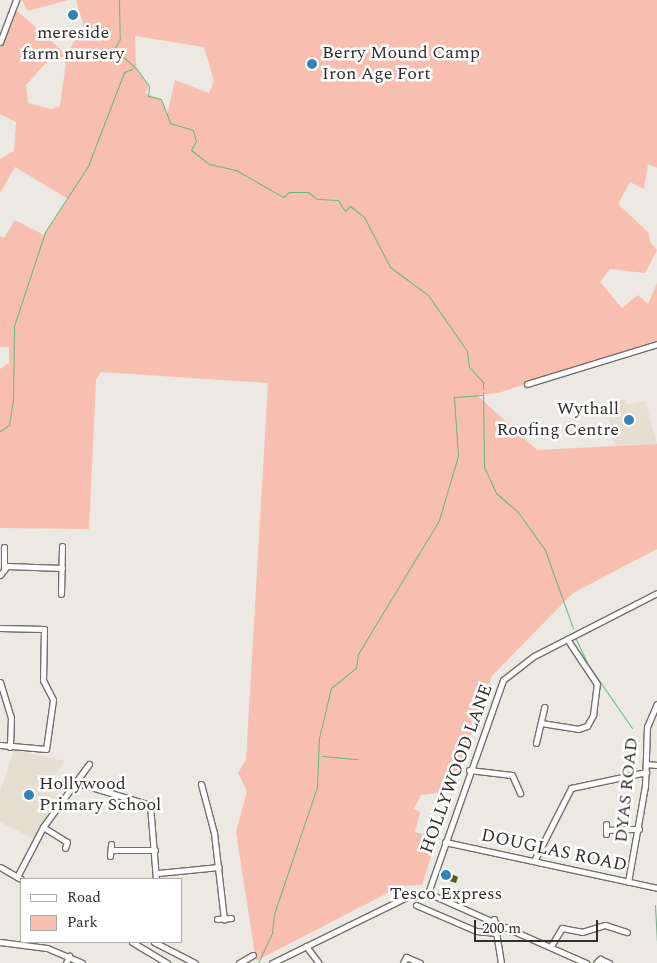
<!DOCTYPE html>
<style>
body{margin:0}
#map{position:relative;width:657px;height:963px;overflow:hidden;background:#ebe9e1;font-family:Spectral,serif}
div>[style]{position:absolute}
.built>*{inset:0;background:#e4dfd0}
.green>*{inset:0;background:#f8beaf}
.stream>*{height:1px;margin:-0.5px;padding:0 0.5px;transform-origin:0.5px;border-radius:0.5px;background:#63ba7e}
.building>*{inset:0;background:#4c5f17}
.roads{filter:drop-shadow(1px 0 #727069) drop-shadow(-1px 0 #727069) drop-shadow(0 1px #727069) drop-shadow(0 -1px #727069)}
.minor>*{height:5px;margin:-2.5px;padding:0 2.5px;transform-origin:2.5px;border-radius:2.5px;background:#fff}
.dots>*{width:14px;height:14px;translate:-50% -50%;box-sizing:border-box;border:2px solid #fff;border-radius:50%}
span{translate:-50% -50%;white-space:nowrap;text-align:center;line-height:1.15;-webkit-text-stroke:5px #fff;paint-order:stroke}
.poi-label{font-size:18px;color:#302f2c}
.left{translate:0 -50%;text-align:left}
.right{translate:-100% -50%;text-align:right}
.street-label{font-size:18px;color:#302f2c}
.legend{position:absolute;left:20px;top:878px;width:162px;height:65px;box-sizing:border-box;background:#fff;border:1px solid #acacab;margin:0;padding:6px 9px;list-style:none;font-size:15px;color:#302f2c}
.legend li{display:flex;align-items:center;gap:10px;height:25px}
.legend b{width:25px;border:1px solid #acacab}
.scale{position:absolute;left:474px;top:920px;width:124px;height:22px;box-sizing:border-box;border:2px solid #302f2c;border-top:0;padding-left:6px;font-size:15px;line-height:18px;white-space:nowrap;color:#302f2c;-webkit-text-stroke:4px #fff;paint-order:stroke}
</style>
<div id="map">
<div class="built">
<div style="clip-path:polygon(625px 399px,627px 405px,645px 401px,657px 444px,614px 445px,606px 406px)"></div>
<div style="clip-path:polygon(14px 750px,65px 761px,46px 788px,63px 799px,34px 839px,0 822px,0 792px)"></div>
</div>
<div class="green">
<div style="clip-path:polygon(22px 0,68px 0,28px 11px)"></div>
<div style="clip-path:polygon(evenodd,76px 0,657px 0,657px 168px,648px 164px,644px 189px,630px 182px,618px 204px,649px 233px,650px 242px,657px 250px,645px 273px,610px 269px,600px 282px,622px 308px,638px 295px,648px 304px,657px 283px,657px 342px,498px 393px,477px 395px,537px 450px,657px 444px,657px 549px,573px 593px,492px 676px,454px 780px,444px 792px,421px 795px,414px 809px,420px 812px,415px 832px,437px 838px,422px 885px,401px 886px,256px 961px,236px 832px,247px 791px,238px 773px,246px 760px,268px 383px,101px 372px,96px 380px,89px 529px,0 528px,0 369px,9px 363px,9px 347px,0 347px,0 236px,4px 238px,15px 220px,44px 235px,68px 199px,15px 167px,0 193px,0 159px,14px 151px,16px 122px,0 114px,0 49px,16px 10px,66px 54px,84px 27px,76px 0,135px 36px,204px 47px,214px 81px,209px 93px,175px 80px,167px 115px,161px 99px,145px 93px,149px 86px,136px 68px,135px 36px,76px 0,54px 54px,66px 63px,60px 106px,51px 109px,28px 103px,26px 85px,54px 54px)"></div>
</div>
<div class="stream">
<div style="left:119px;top:0;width:39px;rotate:89deg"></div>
<div style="left:120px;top:39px;width:12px;rotate:121deg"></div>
<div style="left:114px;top:49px;width:29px;rotate:41deg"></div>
<div style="left:136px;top:68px;width:22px;rotate:54deg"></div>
<div style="left:149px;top:86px;width:10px;rotate:96deg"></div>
<div style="left:148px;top:96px;width:13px;rotate:13deg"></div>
<div style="left:161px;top:99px;width:26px;rotate:69deg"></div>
<div style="left:170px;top:123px;width:24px;rotate:17deg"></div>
<div style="left:193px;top:130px;width:11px;rotate:75deg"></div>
<div style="left:196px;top:141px;width:10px;rotate:119deg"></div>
<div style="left:191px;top:150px;width:23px;rotate:38deg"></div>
<div style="left:209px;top:164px;width:28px;rotate:13deg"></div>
<div style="left:236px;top:170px;width:54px;rotate:29.9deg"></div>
<div style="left:283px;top:197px;width:8px;rotate:-40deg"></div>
<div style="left:289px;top:192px;width:19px"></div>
<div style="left:308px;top:192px;width:11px;rotate:38deg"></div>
<div style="left:317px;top:199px;width:21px;rotate:3deg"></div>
<div style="left:338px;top:200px;width:13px;rotate:58deg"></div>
<div style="left:345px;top:211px;width:7px;rotate:-45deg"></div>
<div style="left:350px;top:206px;width:18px;rotate:38deg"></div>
<div style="left:364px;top:217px;width:56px;rotate:62.5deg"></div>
<div style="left:390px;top:267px;width:47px;rotate:36.4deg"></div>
<div style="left:428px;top:295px;width:68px;rotate:55.1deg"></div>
<div style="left:467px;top:351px;width:16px;rotate:83deg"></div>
<div style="left:469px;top:367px;width:21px;rotate:47deg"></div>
<div style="left:483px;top:382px;width:7px;rotate:90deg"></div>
<div style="left:483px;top:392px;width:75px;rotate:89.2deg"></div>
<div style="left:484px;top:467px;width:29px;rotate:65deg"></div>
<div style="left:496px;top:493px;width:29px;rotate:41deg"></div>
<div style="left:518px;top:512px;width:47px;rotate:54.6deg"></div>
<div style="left:545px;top:550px;width:83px;rotate:70.3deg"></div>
<div style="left:0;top:431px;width:11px;rotate:-34deg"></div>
<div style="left:9px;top:425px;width:25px;rotate:-81deg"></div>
<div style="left:13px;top:400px;width:74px;rotate:-89.2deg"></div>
<div style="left:14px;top:326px;width:99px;rotate:-71.7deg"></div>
<div style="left:45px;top:232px;width:79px;rotate:-56.9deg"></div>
<div style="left:88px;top:166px;width:101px;rotate:-69deg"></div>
<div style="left:124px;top:72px;width:9px;rotate:-21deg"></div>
<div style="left:576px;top:639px;width:26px;rotate:65deg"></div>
<div style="left:587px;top:663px;width:79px;rotate:55.3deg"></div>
<div style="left:322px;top:756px;width:36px;rotate:5deg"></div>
<div style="left:655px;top:905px;width:35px;rotate:87deg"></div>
<div style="left:258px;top:963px;width:33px;rotate:-65deg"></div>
<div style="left:272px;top:933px;width:19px;rotate:-84deg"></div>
<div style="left:274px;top:914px;width:134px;rotate:-71.3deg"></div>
<div style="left:317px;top:787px;width:49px;rotate:-87.7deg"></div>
<div style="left:319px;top:738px;width:51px;rotate:-76.5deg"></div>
<div style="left:331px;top:688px;width:32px;rotate:-39deg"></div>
<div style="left:356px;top:668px;width:14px;rotate:-82deg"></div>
<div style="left:358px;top:654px;width:157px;rotate:-58.8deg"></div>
<div style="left:439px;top:520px;width:67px;rotate:-73.5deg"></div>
<div style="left:458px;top:456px;width:59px;rotate:-93.9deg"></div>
<div style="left:454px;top:397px;width:28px;rotate:-4deg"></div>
</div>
<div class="building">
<div style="clip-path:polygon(443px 870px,458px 877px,456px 883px,440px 878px)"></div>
</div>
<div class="roads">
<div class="minor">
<div style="left:0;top:42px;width:45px;rotate:-69.1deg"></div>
<div style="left:527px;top:384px;width:136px;rotate:-17.1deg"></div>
<div style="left:4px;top:547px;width:20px;rotate:90deg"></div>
<div style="left:0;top:575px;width:11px;rotate:-52deg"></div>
<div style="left:7px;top:566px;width:55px;rotate:2.1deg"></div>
<div style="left:61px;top:594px;width:48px;rotate:-88.8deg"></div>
<div style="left:0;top:628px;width:44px;rotate:1.3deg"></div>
<div style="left:44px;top:629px;width:51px;rotate:91.1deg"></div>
<div style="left:43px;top:680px;width:22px;rotate:63deg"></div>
<div style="left:53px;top:700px;width:49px;rotate:98.1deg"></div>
<div style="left:46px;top:749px;width:46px;rotate:-175deg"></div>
<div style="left:0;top:682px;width:37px;rotate:73deg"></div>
<div style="left:11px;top:717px;width:30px;rotate:92deg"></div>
<div style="left:541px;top:723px;width:37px;rotate:9deg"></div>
<div style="left:578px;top:729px;width:9px;rotate:-18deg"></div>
<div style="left:587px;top:726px;width:13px;rotate:-61deg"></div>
<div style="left:593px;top:715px;width:31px;rotate:-83deg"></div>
<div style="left:597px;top:684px;width:54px;rotate:-123.7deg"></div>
<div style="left:536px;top:743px;width:37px;rotate:-77deg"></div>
<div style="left:646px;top:764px;width:11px;rotate:5deg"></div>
<div style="left:469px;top:770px;width:43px;rotate:6.6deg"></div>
<div style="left:512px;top:775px;width:20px;rotate:66deg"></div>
<div style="left:78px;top:783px;width:75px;rotate:17deg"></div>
<div style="left:150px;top:805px;width:74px;rotate:85.4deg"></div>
<div style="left:201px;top:784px;width:51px;rotate:75.1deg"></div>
<div style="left:214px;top:833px;width:87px;rotate:83.4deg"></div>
<div style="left:606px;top:824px;width:10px;rotate:90deg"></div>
<div style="left:43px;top:827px;width:28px;rotate:32deg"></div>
<div style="left:67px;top:842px;width:6px;rotate:108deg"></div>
<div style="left:606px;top:830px;width:33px;rotate:-2deg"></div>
<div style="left:445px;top:842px;width:217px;rotate:12.2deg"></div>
<div style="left:111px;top:850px;width:44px"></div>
<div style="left:110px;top:856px;width:12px;rotate:-85deg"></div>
<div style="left:534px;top:861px;width:82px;rotate:-63.1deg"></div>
<div style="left:571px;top:788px;width:77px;rotate:-12deg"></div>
<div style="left:0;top:867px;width:24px;rotate:30deg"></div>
<div style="left:158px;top:873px;width:61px;rotate:-5.6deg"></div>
<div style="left:17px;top:877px;width:56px;rotate:-62.5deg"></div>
<div style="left:43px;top:827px;width:78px;rotate:-53.9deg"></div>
<div style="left:628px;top:882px;width:97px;rotate:-80deg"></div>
<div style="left:645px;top:786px;width:59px;rotate:-88.1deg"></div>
<div style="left:647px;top:727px;width:25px;rotate:-67deg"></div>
<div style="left:428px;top:893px;width:226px;rotate:-70.6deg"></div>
<div style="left:503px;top:680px;width:39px;rotate:-38deg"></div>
<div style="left:534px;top:656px;width:138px;rotate:-27.1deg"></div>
<div style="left:416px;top:905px;width:65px;rotate:23.4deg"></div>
<div style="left:476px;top:931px;width:18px;rotate:6deg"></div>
<div style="left:217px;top:919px;width:14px;rotate:-4deg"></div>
<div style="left:494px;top:919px;width:45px;rotate:81deg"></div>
<div style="left:0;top:942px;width:47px;rotate:7.3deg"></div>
<div style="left:47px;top:948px;width:38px;rotate:23deg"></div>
<div style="left:132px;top:942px;width:41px;rotate:31deg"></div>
<div style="left:154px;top:942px;width:46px;rotate:27.1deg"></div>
<div style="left:306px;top:946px;width:21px;rotate:53deg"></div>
<div style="left:551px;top:946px;width:21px;rotate:-59deg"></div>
<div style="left:562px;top:928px;width:20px;rotate:11deg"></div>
<div style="left:582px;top:932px;width:24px;rotate:-17deg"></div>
<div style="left:605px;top:925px;width:23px;rotate:18deg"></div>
<div style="left:66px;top:963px;width:8px;rotate:-67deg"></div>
<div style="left:239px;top:963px;width:16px;rotate:-30deg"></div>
<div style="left:272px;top:963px;width:150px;rotate:-26.1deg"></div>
<div style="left:407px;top:897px;width:21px;rotate:-11deg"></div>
<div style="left:428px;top:893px;width:173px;rotate:23.9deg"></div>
<div style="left:403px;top:963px;width:7px;rotate:-63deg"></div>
<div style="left:406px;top:957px;width:15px;rotate:23deg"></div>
<div style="left:596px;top:963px;width:6px;rotate:-45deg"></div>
<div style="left:600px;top:959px;width:10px;rotate:24deg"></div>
</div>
</div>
<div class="dots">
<div style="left:73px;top:15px;background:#3583b5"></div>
<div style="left:312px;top:64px;background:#3583b5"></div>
<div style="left:629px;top:420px;background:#3583b5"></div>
<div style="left:29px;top:795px;background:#3583b5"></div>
<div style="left:446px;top:875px;background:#3583b5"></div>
</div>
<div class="poi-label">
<span style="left:73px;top:44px">mereside<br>farm nursery</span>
<span class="left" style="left:322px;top:64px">Berry Mound Camp<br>Iron Age Fort</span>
<span class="right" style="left:619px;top:420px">Wythall<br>Roofing Centre</span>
<span class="left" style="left:39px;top:795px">Hollywood<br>Primary School</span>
<span style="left:446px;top:894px">Tesco Express</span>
</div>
<div class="street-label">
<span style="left:457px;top:769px;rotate:-70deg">HOLLYWOOD LANE</span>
<span style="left:627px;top:790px;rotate:-84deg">DYAS ROAD</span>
<span style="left:554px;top:851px;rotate:12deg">DOUGLAS ROAD</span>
</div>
<ul class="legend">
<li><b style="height:6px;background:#fff"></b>Road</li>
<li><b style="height:14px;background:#f8beaf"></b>Park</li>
</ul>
<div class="scale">200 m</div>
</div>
